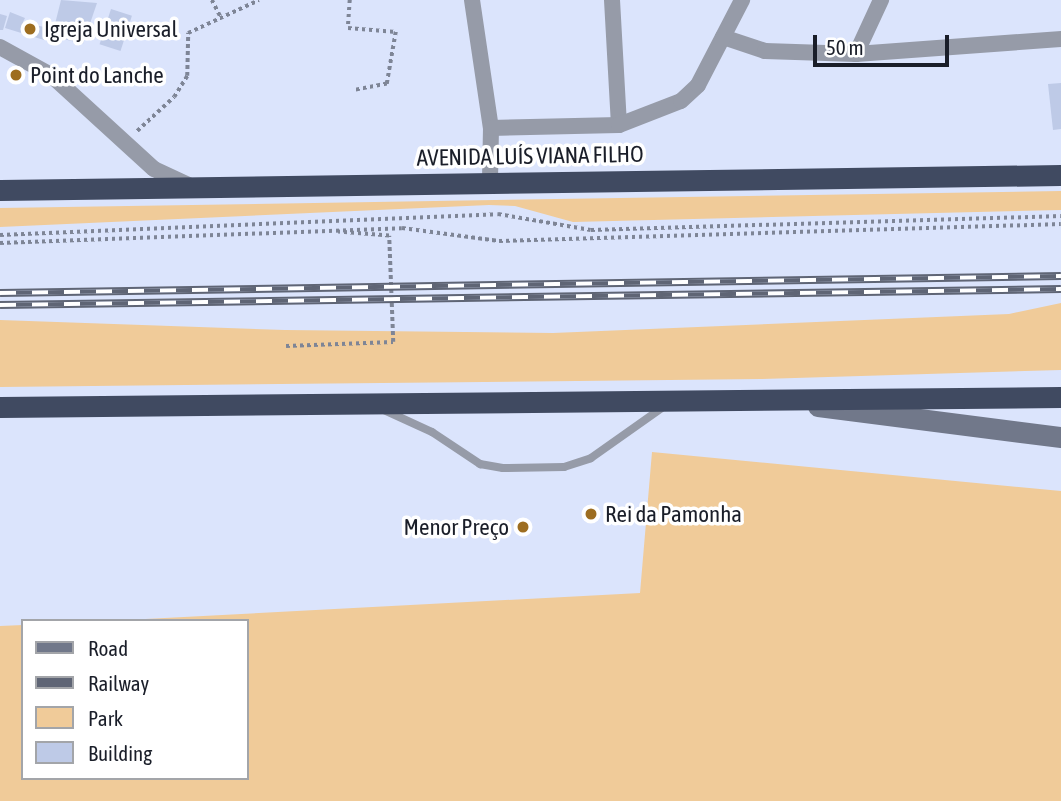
<!DOCTYPE html>
<meta charset="utf-8">
<style>
body{margin:0}
#map{position:relative;width:1061px;height:801px;overflow:hidden;background:#dbe4fc;font-family:"Asap Condensed",sans-serif}
div>[style]{position:absolute}
.green>*{inset:0;background:#f0cb99}
.building>*{inset:0;background:#becae7;transform-origin:0 0}
.path>*{height:3.5px;margin-top:-1.75px;transform-origin:0;background:repeating-linear-gradient(90deg,#7e8596 0 3.5px,transparent 0 7px)}
.lane>*{height:8px;margin:-4px;padding:0 4px;transform-origin:4px;border-radius:4px;background:#969ba8}
.street>*{height:16px;margin:-8px;padding:0 8px;transform-origin:8px;border-radius:8px;background:#969ba8}
.secondary>*{height:21px;margin:-10.5px;padding:0 10.5px;transform-origin:10.5px;border-radius:10.5px;background:#71788a}
.highway>*{height:21px;margin:-10.5px;padding:0 10.5px;transform-origin:10.5px;border-radius:10.5px;background:#404a61}
.rail>*{height:8px;margin-top:-4px;transform-origin:0;background:repeating-linear-gradient(90deg,#fff 0 16px,#5f6575 0 32px);box-sizing:border-box;border-block:2px solid #5f6575}
.dots>*{width:19px;height:19px;translate:-50% -50%;box-sizing:border-box;border:4px solid #fff;border-radius:50%}
span{translate:-50% -50%;white-space:nowrap;text-align:center;line-height:1.15;-webkit-text-stroke:7px #fff;paint-order:stroke}
.poi-label{font-size:23px;color:#1a1e29}
.left{translate:0 -50%;text-align:left}
.right{translate:-100% -50%;text-align:right}
.street-label{font-size:23px;color:#1a1e29}
.legend{position:absolute;left:21px;top:619px;width:228px;height:161px;box-sizing:border-box;background:#fff;border:2px solid #a3a5a9;margin:0;padding:9px 12px;list-style:none;font-size:21px;color:#1a1e29}
.legend li{display:flex;align-items:center;gap:14px;height:35px}
.legend b{width:35px;border:2px solid #a3a5a9}
.scale{position:absolute;left:813px;top:35px;width:136px;height:32px;box-sizing:border-box;border:4px solid #1a1e29;border-top:0;padding-left:9px;font-size:21px;line-height:24px;white-space:nowrap;color:#1a1e29;-webkit-text-stroke:5px #fff;paint-order:stroke}
</style>
<div id="map">
<div class="green">
<div style="clip-path:polygon(1061px 191px,1061px 210px,573px 222px,515px 206px,489px 205px,0 227px,0 208px)"></div>
<div style="clip-path:polygon(1061px 303px,1061px 370px,761px 379px,0 387px,0 320px,285px 330px,553px 333px,1009px 314px)"></div>
<div style="clip-path:polygon(652px 452px,1061px 491px,1061px 801px,0 801px,0 626px,23px 625px,23px 778px,247px 778px,247px 621px,107px 621px,640px 593px)"></div>
</div>
<div class="building">
<div style="clip-path:polygon(61px 0,97px 3px,83px 44px,52px 36px)"></div>
<div style="left:111px;top:9px;width:22px;height:37px;rotate:18deg"></div>
<div style="clip-path:polygon(10px 12px,25px 18px,23px 22px,48px 28px,44px 40px,5px 28px)"></div>
<div style="clip-path:polygon(0 14px,7px 16px,3px 30px,0 30px)"></div>
<div style="clip-path:polygon(1061px 83px,1061px 129px,1053px 130px,1048px 84px)"></div>
</div>
<div class="path">
<div style="left:212px;top:0;width:20px;rotate:63deg"></div>
<div style="left:350px;top:0;width:28px;rotate:94deg"></div>
<div style="left:348px;top:28px;width:48px;rotate:4.8deg"></div>
<div style="left:396px;top:32px;width:53px;rotate:99.8deg"></div>
<div style="left:387px;top:84px;width:32px;rotate:169deg"></div>
<div style="left:137px;top:131px;width:50px;rotate:-42.6deg"></div>
<div style="left:174px;top:97px;width:25px;rotate:-58deg"></div>
<div style="left:187px;top:76px;width:43px;rotate:-88.7deg"></div>
<div style="left:188px;top:33px;width:78px;rotate:-24.9deg"></div>
<div style="left:0;top:235px;width:498px;rotate:-2.4deg"></div>
<div style="left:498px;top:214px;width:94px;rotate:9.8deg"></div>
<div style="left:591px;top:230px;width:470px;rotate:-1.7deg"></div>
<div style="left:0;top:243px;width:402px;rotate:-2.1deg"></div>
<div style="left:402px;top:228px;width:98px;rotate:7.6deg"></div>
<div style="left:499px;top:241px;width:562px;rotate:-1.73deg"></div>
<div style="left:286px;top:346px;width:107px;rotate:-2.1deg"></div>
<div style="left:393px;top:342px;width:106px;rotate:-92.2deg"></div>
<div style="left:389px;top:236px;width:51px;rotate:-175.5deg"></div>
</div>
<div class="lane">
<div style="left:384px;top:410px;width:53px;rotate:24.6deg"></div>
<div style="left:432px;top:432px;width:58px;rotate:33.7deg"></div>
<div style="left:480px;top:464px;width:23px;rotate:10deg"></div>
<div style="left:503px;top:468px;width:61px;rotate:-0.9deg"></div>
<div style="left:564px;top:467px;width:28px;rotate:-18deg"></div>
<div style="left:591px;top:458px;width:88px;rotate:-35.3deg"></div>
</div>
<div class="street">
<div style="left:472px;top:0;width:129px;rotate:81.6deg"></div>
<div style="left:491px;top:128px;width:54px;rotate:91.1deg"></div>
<div style="left:612px;top:0;width:125px;rotate:86.8deg"></div>
<div style="left:723px;top:37px;width:44px;rotate:18.4deg"></div>
<div style="left:765px;top:51px;width:91px;rotate:1.9deg"></div>
<div style="left:856px;top:54px;width:206px;rotate:-4.2deg"></div>
<div style="left:0;top:47px;width:58px;rotate:28.8deg"></div>
<div style="left:51px;top:75px;width:139px;rotate:42.4deg"></div>
<div style="left:154px;top:169px;width:38px;rotate:25deg"></div>
<div style="left:856px;top:54px;width:60px;rotate:-65.2deg"></div>
<div style="left:491px;top:128px;width:128px;rotate:-1.3deg"></div>
<div style="left:619px;top:125px;width:66px;rotate:-21.2deg"></div>
<div style="left:681px;top:101px;width:23px;rotate:-43deg"></div>
<div style="left:698px;top:85px;width:96px;rotate:-62.6deg"></div>
</div>
<div class="secondary">
<div style="left:818px;top:406px;width:245px;rotate:7.3deg"></div>
</div>
<div class="highway">
<div style="left:0;top:190px;width:1061px;rotate:-0.81deg"></div>
<div style="left:0;top:407px;width:1061px;rotate:-0.54deg"></div>
</div>
<div class="rail">
<div style="left:0;top:293px;width:1061px;rotate:-0.92deg"></div>
<div style="left:0;top:305px;width:1061px;rotate:-0.86deg"></div>
</div>
<div class="dots">
<div style="left:30px;top:29px;background:#9d6d20"></div>
<div style="left:16px;top:75px;background:#9d6d20"></div>
<div style="left:591px;top:514px;background:#9d6d20"></div>
<div style="left:523px;top:527px;background:#9d6d20"></div>
</div>
<div class="poi-label">
<span class="left" style="left:44px;top:29px">Igreja Universal</span>
<span class="left" style="left:30px;top:75px">Point do Lanche</span>
<span class="left" style="left:605px;top:514px">Rei da Pamonha</span>
<span class="right" style="left:509px;top:527px">Menor Preço</span>
</div>
<div class="street-label">
<span style="left:530px;top:156px;rotate:-1deg">AVENIDA LUÍS VIANA FILHO</span>
</div>
<ul class="legend">
<li><b style="height:9px;background:#71788a"></b>Road</li>
<li><b style="height:9px;background:#5f6575"></b>Railway</li>
<li><b style="height:19px;background:#f0cb99"></b>Park</li>
<li><b style="height:19px;background:#becae7"></b>Building</li>
</ul>
<div class="scale">50 m</div>
</div>
